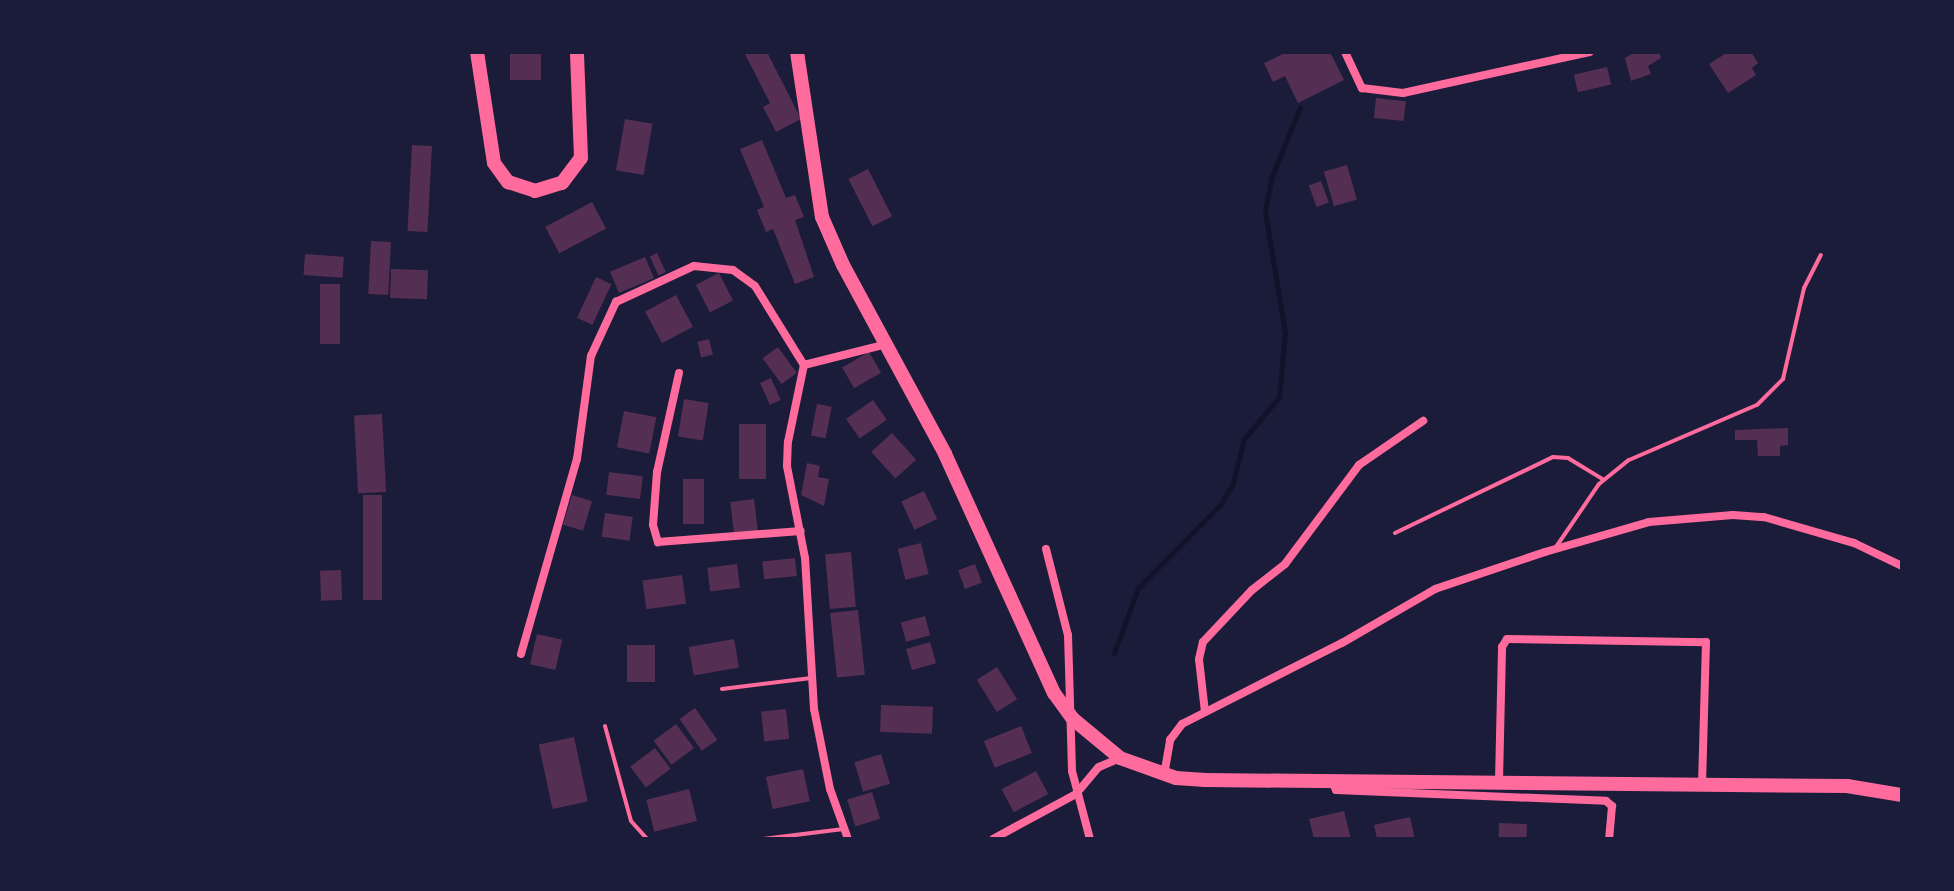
<!DOCTYPE html>
<style>
body{margin:0}
#map{position:relative;width:1954px;height:891px;overflow:hidden;background:#1b1b3a;font-family:Figtree,sans-serif}
div>[style]{position:absolute}
.stream>*{height:5px;margin:-2.5px;padding:0 2.5px;transform-origin:2.5px;border-radius:2.5px;background:#12122b}
.building>*{inset:0;background:#542f53;transform-origin:0 0}
.service>*{height:4px;margin:-2px;padding:0 2px;transform-origin:2px;border-radius:2px;background:#ff6b9d}
.minor>*{height:8px;margin:-4px;padding:0 4px;transform-origin:4px;border-radius:4px;background:#ff6b9d}
.primary>*{height:14px;margin:-7px;padding:0 7px;transform-origin:7px;border-radius:7px;background:#ff6b9d}
span{translate:-50% -50%;white-space:nowrap;text-align:center;line-height:1.15;-webkit-text-stroke:8px #1b1b3a;paint-order:stroke}
.frame{position:absolute;inset:0;border:54px solid #1b1b3a;pointer-events:none}
</style>
<div id="map">
<div class="stream">
<div style="left:1114px;top:653px;width:69px;rotate:-69.7deg"></div>
<div style="left:1138px;top:588px;width:117px;rotate:-45.3deg"></div>
<div style="left:1220px;top:505px;width:26px;rotate:-59deg"></div>
<div style="left:1233px;top:483px;width:45px;rotate:-76deg"></div>
<div style="left:1244px;top:439px;width:55px;rotate:-50.2deg"></div>
<div style="left:1279px;top:397px;width:64px;rotate:-84.6deg"></div>
<div style="left:1285px;top:333px;width:124px;rotate:-99.3deg"></div>
<div style="left:1265px;top:211px;width:36px;rotate:-79deg"></div>
<div style="left:1272px;top:176px;width:74px;rotate:-67.9deg"></div>
</div>
<div class="building">
<div style="left:510px;top:52px;width:31px;height:28px"></div>
<div style="clip-path:polygon(744px 52px,767px 52px,801px 119px,776px 132px,763px 107px,770px 103px)"></div>
<div style="clip-path:polygon(1287px 52px,1330px 52px,1344px 80px,1298px 103px,1285px 76px,1273px 82px,1264px 63px)"></div>
<div style="clip-path:polygon(1635px 52px,1659px 52px,1661px 58px,1648px 66px,1651px 74px,1631px 81px,1625px 58px)"></div>
<div style="clip-path:polygon(1728px 52px,1751px 52px,1758px 63px,1752px 68px,1756px 75px,1728px 93px,1709px 64px)"></div>
<div style="left:1607px;top:67px;width:18px;height:34px;rotate:77deg"></div>
<div style="left:1376px;top:98px;width:30px;height:20px;rotate:6deg"></div>
<div style="left:625px;top:119px;width:28px;height:52px;rotate:10deg"></div>
<div style="clip-path:polygon(762px 140px,786px 198px,795px 195px,804px 217px,795px 220px,814px 277px,795px 284px,773px 229px,766px 232px,757px 210px,764px 207px,740px 149px)"></div>
<div style="left:412px;top:145px;width:20px;height:86px;rotate:3deg"></div>
<div style="left:1347px;top:165px;width:36px;height:24px;rotate:74deg"></div>
<div style="left:868px;top:169px;width:53px;height:22px;rotate:63deg"></div>
<div style="left:1321px;top:181px;width:23px;height:13px;rotate:70deg"></div>
<div style="left:592px;top:202px;width:30px;height:53px;rotate:62deg"></div>
<div style="left:371px;top:241px;width:20px;height:53px;rotate:3deg"></div>
<div style="left:657px;top:253px;width:21px;height:8px;rotate:65deg"></div>
<div style="left:305px;top:254px;width:39px;height:21px;rotate:4deg"></div>
<div style="left:645px;top:257px;width:23px;height:38px;rotate:67deg"></div>
<div style="left:391px;top:269px;width:37px;height:29px;rotate:2deg"></div>
<div style="left:719px;top:273px;width:31px;height:26px;rotate:63deg"></div>
<div style="left:596px;top:277px;width:17px;height:45px;rotate:25deg"></div>
<div style="left:320px;top:284px;width:20px;height:60px"></div>
<div style="left:676px;top:295px;width:36px;height:35px;rotate:62deg"></div>
<div style="left:709px;top:339px;width:16px;height:12px;rotate:76deg"></div>
<div style="left:778px;top:347px;width:32px;height:19px;rotate:54deg"></div>
<div style="left:869px;top:352px;width:24px;height:31px;rotate:60deg"></div>
<div style="left:771px;top:378px;width:24px;height:12px;rotate:66deg"></div>
<div style="left:684px;top:399px;width:25px;height:38px;rotate:9deg"></div>
<div style="left:873px;top:400px;width:24px;height:33px;rotate:55deg"></div>
<div style="left:817px;top:404px;width:15px;height:32px;rotate:11deg"></div>
<div style="left:624px;top:411px;width:33px;height:37px;rotate:11deg"></div>
<div style="left:382px;top:414px;width:78px;height:28px;rotate:87deg"></div>
<div style="left:739px;top:424px;width:27px;height:55px"></div>
<div style="clip-path:polygon(1788px 428px,1788px 445px,1780px 446px,1780px 456px,1758px 456px,1757px 440px,1735px 440px,1735px 430px)"></div>
<div style="left:892px;top:433px;width:36px;height:28px;rotate:48deg"></div>
<div style="clip-path:polygon(807px 463px,820px 466px,818px 477px,829px 479px,824px 506px,801px 495px)"></div>
<div style="left:609px;top:472px;width:34px;height:23px;rotate:7deg"></div>
<div style="left:683px;top:479px;width:21px;height:45px"></div>
<div style="left:924px;top:491px;width:31px;height:25px;rotate:65deg"></div>
<div style="left:363px;top:495px;width:19px;height:105px"></div>
<div style="left:572px;top:495px;width:21px;height:31px;rotate:17deg"></div>
<div style="left:754px;top:499px;width:32px;height:24px;rotate:83deg"></div>
<div style="left:605px;top:513px;width:28px;height:24px;rotate:8deg"></div>
<div style="left:921px;top:543px;width:32px;height:24px;rotate:76deg"></div>
<div style="left:851px;top:552px;width:55px;height:26px;rotate:85deg"></div>
<div style="left:795px;top:558px;width:18px;height:33px;rotate:84deg"></div>
<div style="left:737px;top:564px;width:24px;height:30px;rotate:83deg"></div>
<div style="left:975px;top:564px;width:20px;height:18px;rotate:70deg"></div>
<div style="left:341px;top:570px;width:30px;height:21px;rotate:88deg"></div>
<div style="left:682px;top:575px;width:29px;height:40px;rotate:82deg"></div>
<div style="left:858px;top:610px;width:65px;height:28px;rotate:84deg"></div>
<div style="left:925px;top:616px;width:20px;height:25px;rotate:75deg"></div>
<div style="left:537px;top:634px;width:26px;height:31px;rotate:13deg"></div>
<div style="left:734px;top:639px;width:29px;height:46px;rotate:80deg"></div>
<div style="left:930px;top:642px;width:22px;height:25px;rotate:74deg"></div>
<div style="left:627px;top:645px;width:28px;height:37px"></div>
<div style="left:997px;top:667px;width:38px;height:24px;rotate:58deg"></div>
<div style="left:881px;top:705px;width:52px;height:27px;rotate:2deg"></div>
<div style="left:695px;top:708px;width:39px;height:19px;rotate:55deg"></div>
<div style="left:786px;top:709px;width:30px;height:25px;rotate:84deg"></div>
<div style="left:676px;top:724px;width:30px;height:28px;rotate:53deg"></div>
<div style="left:1021px;top:726px;width:29px;height:40px;rotate:68deg"></div>
<div style="left:574px;top:737px;width:66px;height:36px;rotate:78deg"></div>
<div style="left:655px;top:748px;width:26px;height:31px;rotate:53deg"></div>
<div style="left:881px;top:754px;width:31px;height:28px;rotate:73deg"></div>
<div style="left:803px;top:769px;width:33px;height:38px;rotate:78deg"></div>
<div style="left:1036px;top:771px;width:26px;height:39px;rotate:62deg"></div>
<div style="left:689px;top:789px;width:33px;height:44px;rotate:76deg"></div>
<div style="left:872px;top:792px;width:28px;height:26px;rotate:73deg"></div>
<div style="clip-path:polygon(1344px 811px,1351px 839px,1314px 839px,1309px 819px)"></div>
<div style="clip-path:polygon(1410px 817px,1415px 839px,1377px 839px,1374px 825px)"></div>
<div style="left:1499px;top:823px;width:28px;height:16px;rotate:2deg"></div>
</div>
<div class="service">
<div style="left:1395px;top:533px;width:175px;rotate:-25.7deg"></div>
<div style="left:1553px;top:457px;width:15px;rotate:4deg"></div>
<div style="left:1568px;top:458px;width:42px;rotate:31.4deg"></div>
<div style="left:1556px;top:547px;width:76px;rotate:-55.7deg"></div>
<div style="left:1599px;top:484px;width:38px;rotate:-39deg"></div>
<div style="left:1629px;top:460px;width:139px;rotate:-23.3deg"></div>
<div style="left:1757px;top:405px;width:37px;rotate:-45deg"></div>
<div style="left:1783px;top:379px;width:93px;rotate:-77deg"></div>
<div style="left:1804px;top:288px;width:37px;rotate:-63deg"></div>
<div style="left:722px;top:689px;width:90px;rotate:-7deg"></div>
<div style="left:605px;top:726px;width:98px;rotate:74.7deg"></div>
<div style="left:631px;top:821px;width:24px;rotate:48deg"></div>
<div style="left:763px;top:839px;width:81px;rotate:-7.1deg"></div>
</div>
<div class="minor">
<div style="left:1345px;top:52px;width:40px;rotate:65deg"></div>
<div style="left:1362px;top:88px;width:41px;rotate:7deg"></div>
<div style="left:1403px;top:93px;width:191px;rotate:-12.4deg"></div>
<div style="left:679px;top:373px;width:101px;rotate:102.5deg"></div>
<div style="left:657px;top:472px;width:53px;rotate:94.3deg"></div>
<div style="left:653px;top:525px;width:18px;rotate:74deg"></div>
<div style="left:658px;top:542px;width:143px;rotate:-4.4deg"></div>
<div style="left:1046px;top:549px;width:89px;rotate:75.7deg"></div>
<div style="left:1068px;top:635px;width:136px;rotate:88.3deg"></div>
<div style="left:1072px;top:771px;width:70px;rotate:75.2deg"></div>
<div style="left:521px;top:654px;width:203px;rotate:-74deg"></div>
<div style="left:577px;top:459px;width:104px;rotate:-82.3deg"></div>
<div style="left:591px;top:356px;width:60px;rotate:-65.2deg"></div>
<div style="left:616px;top:302px;width:86px;rotate:-24.8deg"></div>
<div style="left:694px;top:266px;width:39px;rotate:6deg"></div>
<div style="left:733px;top:270px;width:27px;rotate:36deg"></div>
<div style="left:755px;top:286px;width:93px;rotate:58.2deg"></div>
<div style="left:1205px;top:712px;width:53px;rotate:-96.5deg"></div>
<div style="left:1199px;top:659px;width:17px;rotate:-77deg"></div>
<div style="left:1203px;top:642px;width:71px;rotate:-46.7deg"></div>
<div style="left:1252px;top:590px;width:42px;rotate:-38.2deg"></div>
<div style="left:1285px;top:564px;width:124px;rotate:-53.2deg"></div>
<div style="left:1359px;top:465px;width:78px;rotate:-34.5deg"></div>
<div style="left:1164px;top:775px;width:36px;rotate:-80deg"></div>
<div style="left:1170px;top:740px;width:20px;rotate:-53deg"></div>
<div style="left:1182px;top:724px;width:179px;rotate:-26.9deg"></div>
<div style="left:1342px;top:643px;width:108px;rotate:-30.1deg"></div>
<div style="left:1435px;top:589px;width:116px;rotate:-18.6deg"></div>
<div style="left:1545px;top:552px;width:108px;rotate:-16.1deg"></div>
<div style="left:1649px;top:522px;width:84px;rotate:-4.8deg"></div>
<div style="left:1733px;top:515px;width:31px;rotate:4deg"></div>
<div style="left:1764px;top:517px;width:94px;rotate:16.1deg"></div>
<div style="left:1854px;top:543px;width:53px;rotate:25.6deg"></div>
<div style="left:1331px;top:780px;width:11px;rotate:63deg"></div>
<div style="left:1336px;top:790px;width:270px;rotate:2.3deg"></div>
<div style="left:1606px;top:801px;width:8px;rotate:40deg"></div>
<div style="left:1612px;top:806px;width:33px;rotate:95deg"></div>
<div style="left:1499px;top:781px;width:134px;rotate:-88.7deg"></div>
<div style="left:1502px;top:647px;width:9px;rotate:-58deg"></div>
<div style="left:1507px;top:639px;width:199px;rotate:0.9deg"></div>
<div style="left:1706px;top:642px;width:142px;rotate:91.6deg"></div>
<div style="left:848px;top:839px;width:53px;rotate:-109.8deg"></div>
<div style="left:830px;top:789px;width:82px;rotate:-101.3deg"></div>
<div style="left:814px;top:709px;width:151px;rotate:-93.4deg"></div>
<div style="left:805px;top:558px;width:94px;rotate:-101.1deg"></div>
<div style="left:787px;top:466px;width:24px;rotate:-88deg"></div>
<div style="left:788px;top:442px;width:79px;rotate:-78.3deg"></div>
<div style="left:804px;top:365px;width:86px;rotate:-14.2deg"></div>
<div style="left:993px;top:839px;width:94px;rotate:-28.5deg"></div>
<div style="left:1076px;top:794px;width:35px;rotate:-50deg"></div>
<div style="left:1099px;top:767px;width:23px;rotate:-23deg"></div>
</div>
<div class="primary">
<div style="left:477px;top:52px;width:112px;rotate:81.3deg"></div>
<div style="left:494px;top:163px;width:24px;rotate:54deg"></div>
<div style="left:508px;top:182px;width:28px;rotate:18deg"></div>
<div style="left:535px;top:191px;width:28px;rotate:-17deg"></div>
<div style="left:562px;top:183px;width:31px;rotate:-53deg"></div>
<div style="left:581px;top:158px;width:106px;rotate:-92.2deg"></div>
<div style="left:797px;top:52px;width:167px;rotate:81.4deg"></div>
<div style="left:822px;top:217px;width:52px;rotate:66.4deg"></div>
<div style="left:843px;top:265px;width:215px;rotate:61.6deg"></div>
<div style="left:945px;top:454px;width:263px;rotate:65.5deg"></div>
<div style="left:1054px;top:693px;width:32px;rotate:54deg"></div>
<div style="left:1073px;top:719px;width:61px;rotate:39.7deg"></div>
<div style="left:1120px;top:758px;width:59px;rotate:19.7deg"></div>
<div style="left:1176px;top:778px;width:29px;rotate:4deg"></div>
<div style="left:1205px;top:780px;width:642px;rotate:0.54deg"></div>
<div style="left:1847px;top:786px;width:56px;rotate:9.3deg"></div>
</div>
<div class="frame"></div>
</div>
